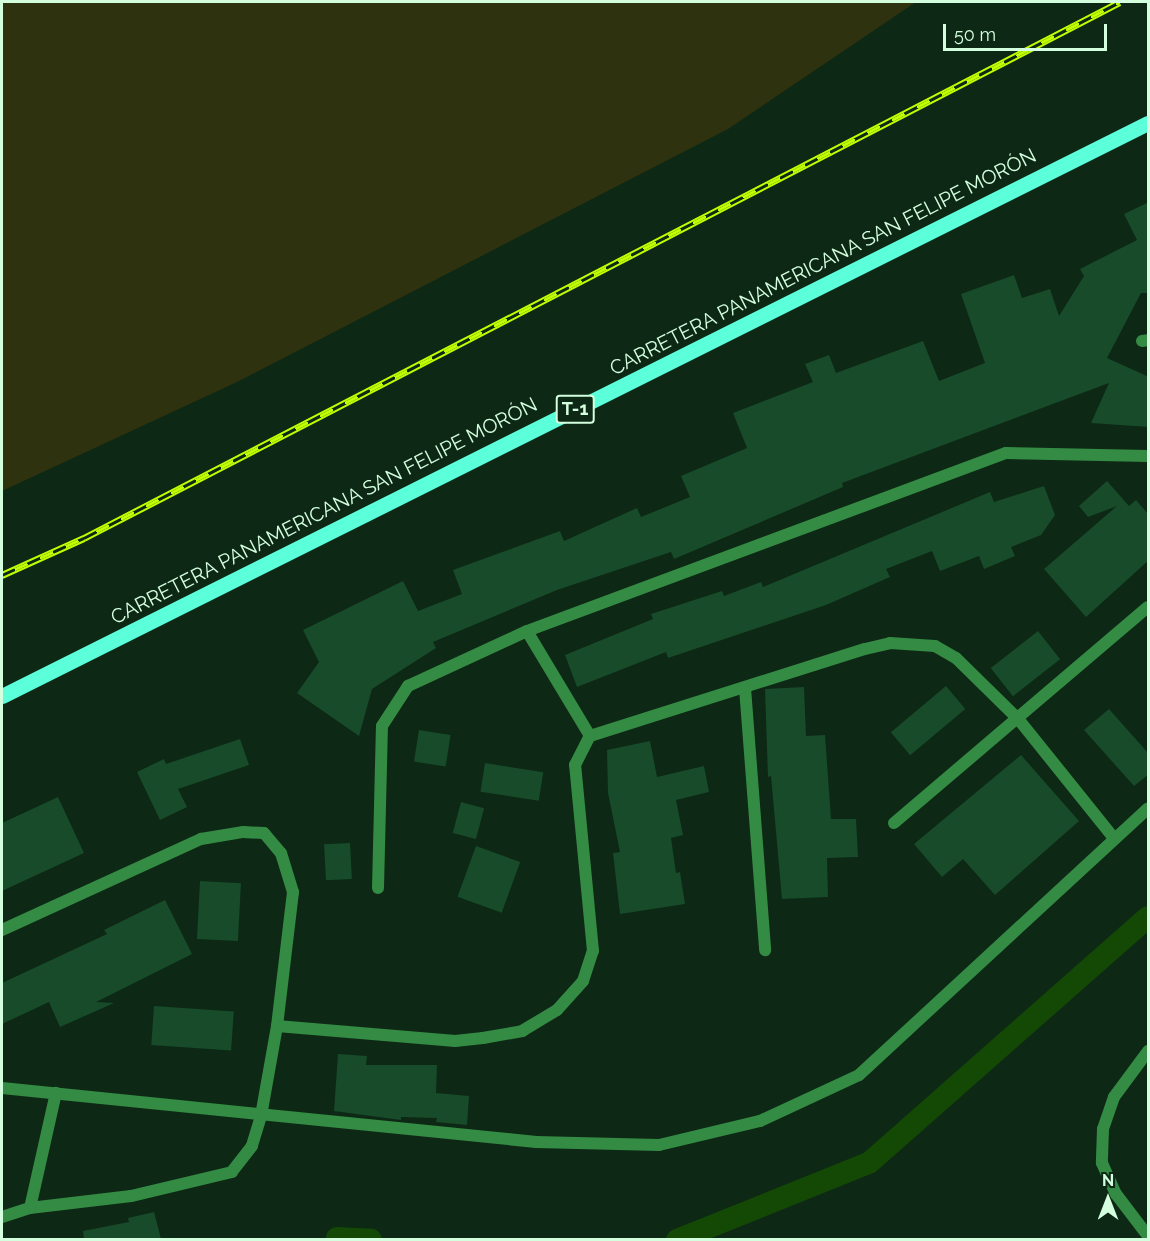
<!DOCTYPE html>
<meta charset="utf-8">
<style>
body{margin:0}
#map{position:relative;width:1150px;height:1241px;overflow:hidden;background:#0d2815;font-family:Raleway,sans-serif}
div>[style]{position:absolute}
.green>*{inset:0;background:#2f320f}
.canal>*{height:22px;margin:-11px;padding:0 11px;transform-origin:11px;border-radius:11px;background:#144905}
.building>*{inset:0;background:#174b29;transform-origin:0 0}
.minor>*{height:12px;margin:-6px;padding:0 6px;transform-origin:6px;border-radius:6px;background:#348b43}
.primary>*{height:15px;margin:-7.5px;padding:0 7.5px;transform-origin:7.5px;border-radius:7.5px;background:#5bffd9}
.rail>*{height:7px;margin-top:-3.5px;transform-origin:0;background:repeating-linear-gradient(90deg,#0d2815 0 14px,#c1ff00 0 28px);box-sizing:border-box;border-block:2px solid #c1ff00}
span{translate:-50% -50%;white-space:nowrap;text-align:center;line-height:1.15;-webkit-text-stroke:4.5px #0d2815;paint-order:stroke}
.shield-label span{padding:2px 4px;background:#0d2815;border:2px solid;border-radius:4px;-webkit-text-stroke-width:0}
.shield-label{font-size:18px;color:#d4ffdf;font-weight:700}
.street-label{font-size:20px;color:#d4ffdf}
.frame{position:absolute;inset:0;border:3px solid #d4ffdf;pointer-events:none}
.north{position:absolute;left:1078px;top:1169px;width:60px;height:60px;-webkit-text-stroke:4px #0d2815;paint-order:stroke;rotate:0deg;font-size:16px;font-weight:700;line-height:24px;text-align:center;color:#d4ffdf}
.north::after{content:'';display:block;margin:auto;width:21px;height:27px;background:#d4ffdf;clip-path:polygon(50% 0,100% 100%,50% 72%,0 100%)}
.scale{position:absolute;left:943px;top:24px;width:164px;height:27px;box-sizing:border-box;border:3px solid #d4ffdf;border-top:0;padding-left:8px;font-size:18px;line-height:21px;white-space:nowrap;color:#d4ffdf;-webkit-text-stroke:4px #0d2815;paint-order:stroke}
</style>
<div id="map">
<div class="green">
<div style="clip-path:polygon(2px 2px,916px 2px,728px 129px,237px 382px,2px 491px)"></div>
</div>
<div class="canal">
<div style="left:337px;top:1238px;width:34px;rotate:3deg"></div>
<div style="left:677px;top:1240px;width:207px;rotate:-21.9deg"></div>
<div style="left:869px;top:1163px;width:372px;rotate:-41.4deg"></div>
</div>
<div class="building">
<div style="clip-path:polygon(1149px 202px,1149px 293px,1141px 293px,1107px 358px,1149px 377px,1149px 427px,1091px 423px,1109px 383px,842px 483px,843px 487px,674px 559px,671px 552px,557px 590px,433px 642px,436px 648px,372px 689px,359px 736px,297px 693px,319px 662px,303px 630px,403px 581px,418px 611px,462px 594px,453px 570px,560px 531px,564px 541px,637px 508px,641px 517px,690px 497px,681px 476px,747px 448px,733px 413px,813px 382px,805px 364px,829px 355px,836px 373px,923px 341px,939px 381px,985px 363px,961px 294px,1014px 275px,1022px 298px,1050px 289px,1059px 316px,1084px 276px,1080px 269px,1137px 240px,1124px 214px)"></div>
<div style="clip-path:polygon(1107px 481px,1129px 506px,1136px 500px,1149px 515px,1149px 560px,1086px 617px,1044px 569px,1117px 506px,1088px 517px,1079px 506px)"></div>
<div style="clip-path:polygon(1044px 486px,1055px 515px,1041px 535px,1011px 547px,1015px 556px,984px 569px,979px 556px,940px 571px,932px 551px,886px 569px,890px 577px,826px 605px,668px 658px,666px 652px,577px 687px,565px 655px,653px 619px,651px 614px,722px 591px,724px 596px,761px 582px,763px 587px,990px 492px,994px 502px)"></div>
<div style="left:1038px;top:631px;width:36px;height:60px;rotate:52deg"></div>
<div style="left:946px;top:686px;width:30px;height:72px;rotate:50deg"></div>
<div style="clip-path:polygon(804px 687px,806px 736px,825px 735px,831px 819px,856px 819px,858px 857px,827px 858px,828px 897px,782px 899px,771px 776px,768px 777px,765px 689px)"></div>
<div style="clip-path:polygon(1109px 709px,1149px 754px,1149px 774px,1134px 786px,1084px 730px)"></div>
<div style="left:419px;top:730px;width:32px;height:32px;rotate:9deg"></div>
<div style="clip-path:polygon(240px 739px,249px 765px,178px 789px,187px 807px,160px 820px,137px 772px,164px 759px,166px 764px)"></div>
<div style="clip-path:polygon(650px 741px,657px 777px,704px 766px,709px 792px,676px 800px,683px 835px,671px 838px,676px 873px,680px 872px,685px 904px,620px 914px,613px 853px,620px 852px,608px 793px,607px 750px)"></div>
<div style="clip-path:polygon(1021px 755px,1079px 821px,995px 895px,963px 859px,942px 877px,914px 844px)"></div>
<div style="left:485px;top:763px;width:59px;height:29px;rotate:9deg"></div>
<div style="clip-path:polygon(58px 797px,84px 853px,2px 891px,2px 823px)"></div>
<div style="left:461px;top:802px;width:24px;height:32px;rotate:15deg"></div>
<div style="left:350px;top:843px;width:36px;height:26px;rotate:87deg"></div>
<div style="left:476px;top:846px;width:47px;height:54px;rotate:20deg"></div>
<div style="left:200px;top:881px;width:41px;height:58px;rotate:3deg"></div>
<div style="clip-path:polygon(165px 900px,192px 954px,96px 1002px,114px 1003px,60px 1027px,49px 1002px,2px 1024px,2px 983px,107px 934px,104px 930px)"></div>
<div style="left:154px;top:1006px;width:80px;height:39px;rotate:4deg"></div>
<div style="clip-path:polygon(338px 1054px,367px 1056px,366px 1065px,437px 1065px,436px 1093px,469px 1096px,467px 1125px,436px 1122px,437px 1118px,401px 1117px,401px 1120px,334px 1111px)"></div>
<div style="clip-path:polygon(154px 1212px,161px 1239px,84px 1239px,83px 1231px,129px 1222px,128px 1218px)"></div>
</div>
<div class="minor">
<div style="left:1142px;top:341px;width:6px;rotate:-9deg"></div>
<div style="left:745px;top:688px;width:263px;rotate:85.6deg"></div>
<div style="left:590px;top:736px;width:288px;rotate:-17.6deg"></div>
<div style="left:865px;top:649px;width:26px;rotate:-13deg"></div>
<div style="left:890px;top:643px;width:45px;rotate:3.8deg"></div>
<div style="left:935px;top:646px;width:24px;rotate:30deg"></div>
<div style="left:956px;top:658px;width:88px;rotate:44.5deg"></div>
<div style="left:1019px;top:720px;width:150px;rotate:51.2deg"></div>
<div style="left:894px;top:823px;width:333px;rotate:-40.4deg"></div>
<div style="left:378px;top:888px;width:162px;rotate:-88.6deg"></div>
<div style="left:382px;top:726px;width:48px;rotate:-57deg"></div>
<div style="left:408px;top:686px;width:131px;rotate:-24.8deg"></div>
<div style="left:527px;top:631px;width:511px;rotate:-20.39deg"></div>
<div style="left:1006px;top:453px;width:142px;rotate:1.2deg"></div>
<div style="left:2px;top:930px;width:219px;rotate:-24.6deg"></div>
<div style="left:201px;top:839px;width:43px;rotate:-9.5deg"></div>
<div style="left:243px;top:832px;width:21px;rotate:3deg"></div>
<div style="left:264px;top:833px;width:26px;rotate:50deg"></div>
<div style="left:281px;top:853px;width:41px;rotate:72.9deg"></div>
<div style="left:293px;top:892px;width:135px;rotate:96.8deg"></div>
<div style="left:277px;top:1026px;width:91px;rotate:100.1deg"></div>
<div style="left:261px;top:1116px;width:31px;rotate:107deg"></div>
<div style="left:252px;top:1146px;width:33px;rotate:128deg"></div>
<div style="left:232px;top:1172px;width:104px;rotate:166.6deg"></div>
<div style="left:131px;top:1196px;width:102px;rotate:173.2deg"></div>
<div style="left:277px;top:1026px;width:179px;rotate:4.8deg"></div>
<div style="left:455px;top:1041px;width:28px;rotate:-6deg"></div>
<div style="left:483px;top:1038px;width:40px;rotate:-10deg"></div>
<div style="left:522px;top:1031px;width:41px;rotate:-31deg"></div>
<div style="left:557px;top:1010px;width:39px;rotate:-48deg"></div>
<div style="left:583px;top:981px;width:32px;rotate:-72deg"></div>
<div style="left:593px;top:951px;width:187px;rotate:-95.5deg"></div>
<div style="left:575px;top:765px;width:33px;rotate:-63deg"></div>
<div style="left:590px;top:736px;width:122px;rotate:-121deg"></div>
<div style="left:1148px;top:1051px;width:57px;rotate:126.5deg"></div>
<div style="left:1114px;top:1097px;width:34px;rotate:109deg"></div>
<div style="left:1103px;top:1129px;width:34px;rotate:92deg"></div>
<div style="left:1102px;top:1163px;width:34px;rotate:66deg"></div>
<div style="left:1116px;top:1194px;width:53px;rotate:52.7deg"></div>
<div style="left:2px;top:1088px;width:537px;rotate:5.77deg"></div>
<div style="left:536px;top:1142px;width:123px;rotate:1.4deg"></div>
<div style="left:659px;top:1145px;width:104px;rotate:-13.4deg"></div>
<div style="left:760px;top:1121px;width:109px;rotate:-24.9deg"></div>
<div style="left:859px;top:1075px;width:393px;rotate:-42.7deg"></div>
<div style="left:2px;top:1217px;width:29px;rotate:-18deg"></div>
<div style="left:30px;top:1208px;width:118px;rotate:-77.3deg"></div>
</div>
<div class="primary">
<div style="left:2px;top:696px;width:1281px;rotate:-26.57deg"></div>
</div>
<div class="rail">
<div style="left:2px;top:575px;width:90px;rotate:-24.3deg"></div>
<div style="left:84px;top:538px;width:1166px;rotate:-27.36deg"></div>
</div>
<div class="shield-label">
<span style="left:575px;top:409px">T-1</span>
</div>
<div class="street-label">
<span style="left:823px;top:262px;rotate:-27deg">CARRETERA PANAMERICANA SAN FELIPE MORÓN</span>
<span style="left:324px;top:511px;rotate:-27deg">CARRETERA PANAMERICANA SAN FELIPE MORÓN</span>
</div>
<div class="frame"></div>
<div class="north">N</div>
<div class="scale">50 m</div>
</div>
